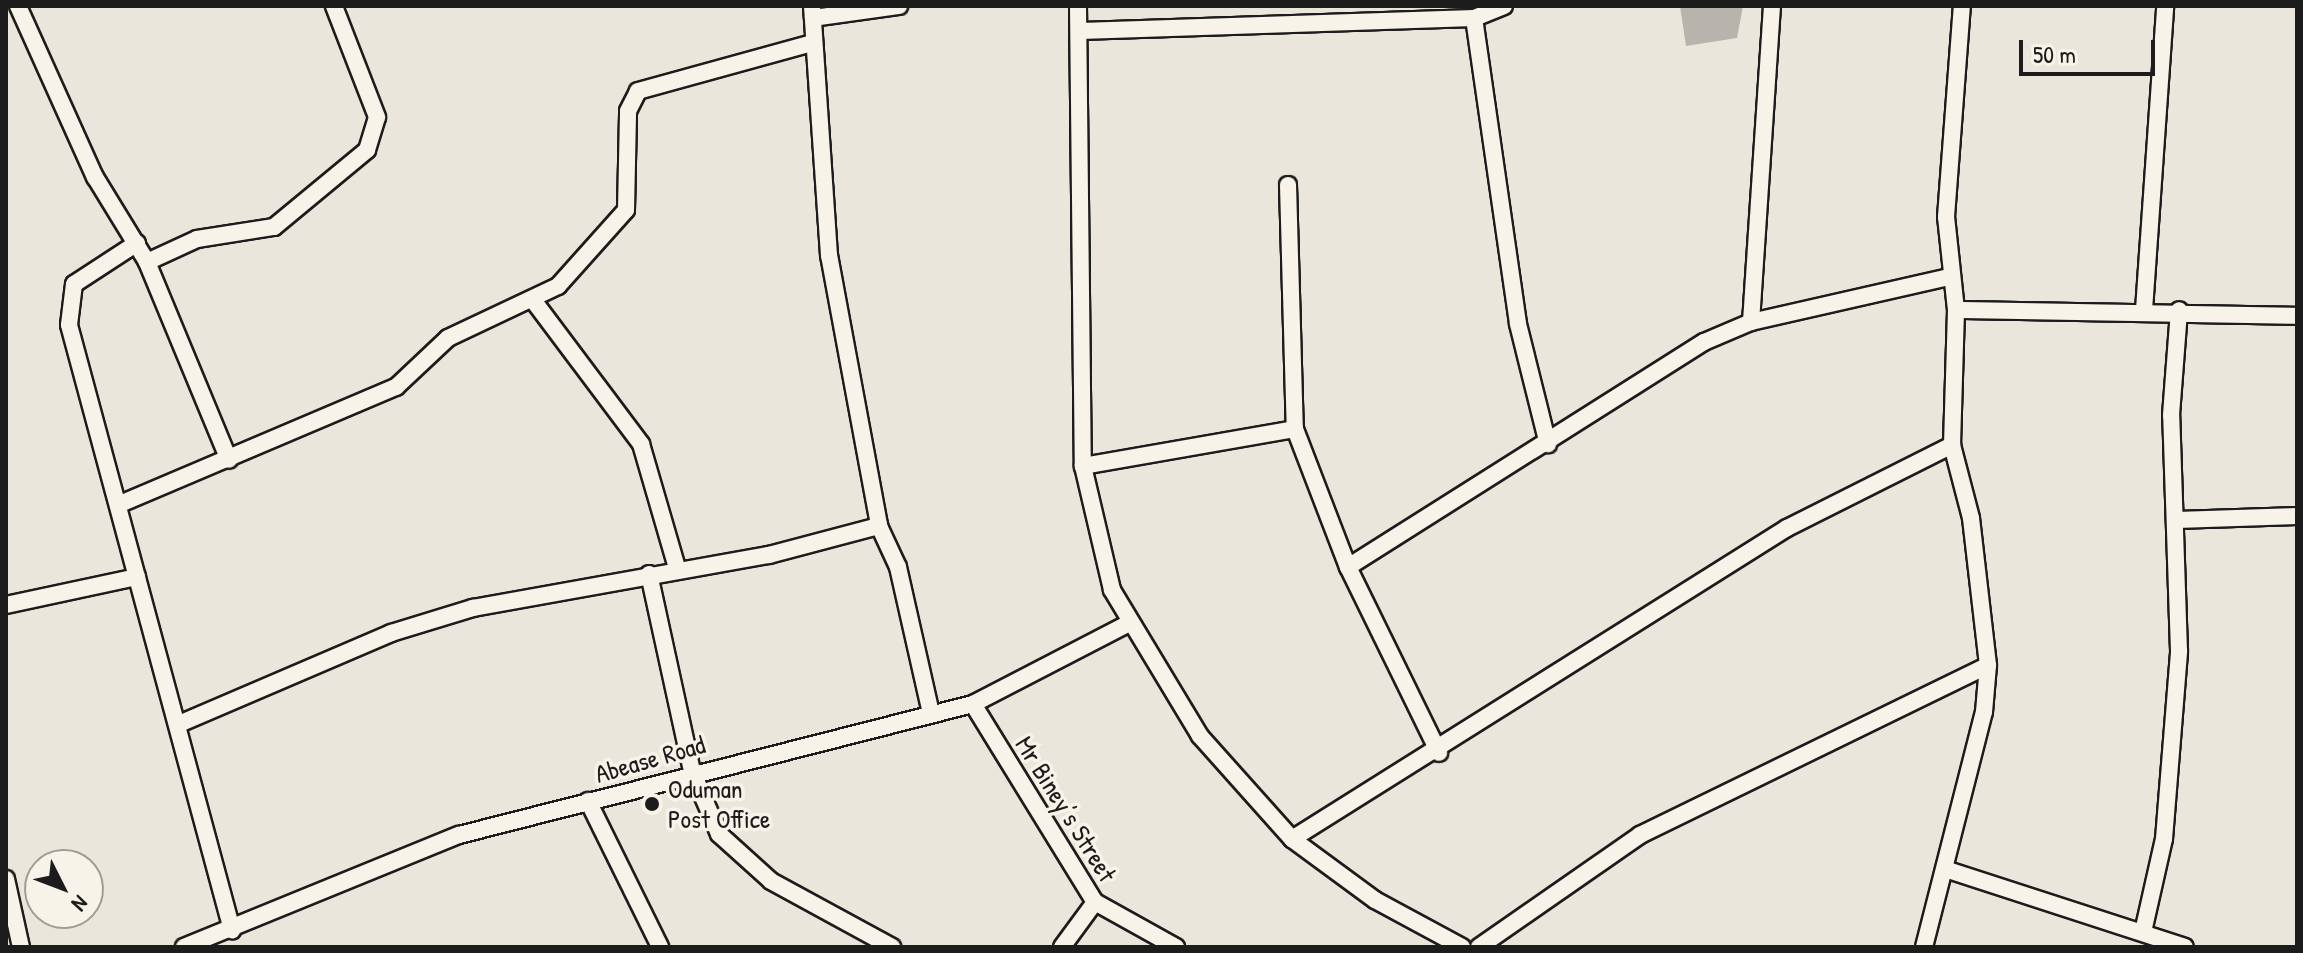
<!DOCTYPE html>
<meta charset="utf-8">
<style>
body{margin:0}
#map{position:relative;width:2303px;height:953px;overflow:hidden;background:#eae6dc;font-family:"Patrick Hand",sans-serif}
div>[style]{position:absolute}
.building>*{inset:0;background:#b6b4ac}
.roads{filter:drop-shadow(2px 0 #1c1c1c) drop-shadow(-2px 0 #1c1c1c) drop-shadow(0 2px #1c1c1c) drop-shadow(0 -2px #1c1c1c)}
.street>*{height:16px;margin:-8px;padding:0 8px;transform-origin:8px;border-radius:8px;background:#f7f3e8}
.dots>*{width:22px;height:22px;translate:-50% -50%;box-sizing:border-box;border:4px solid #f7f3e8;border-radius:50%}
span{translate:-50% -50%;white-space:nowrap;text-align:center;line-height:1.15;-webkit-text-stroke:7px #f7f3e8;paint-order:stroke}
.street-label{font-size:26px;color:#1c1c1c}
.poi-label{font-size:26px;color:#1c1c1c}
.left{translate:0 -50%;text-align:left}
.frame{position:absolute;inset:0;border:8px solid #1c1c1c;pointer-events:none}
.north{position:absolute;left:24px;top:849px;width:80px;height:80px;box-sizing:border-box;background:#f7f3e8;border:2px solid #9f9d96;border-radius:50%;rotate:132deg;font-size:22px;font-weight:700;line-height:32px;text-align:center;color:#1c1c1c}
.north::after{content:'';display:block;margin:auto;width:28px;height:36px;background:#1c1c1c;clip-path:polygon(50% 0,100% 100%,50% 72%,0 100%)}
.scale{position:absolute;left:2019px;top:40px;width:136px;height:36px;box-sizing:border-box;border:4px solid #1c1c1c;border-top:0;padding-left:10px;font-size:24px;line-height:28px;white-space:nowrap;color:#1c1c1c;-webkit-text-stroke:6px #f7f3e8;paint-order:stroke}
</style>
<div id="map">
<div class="building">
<div style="clip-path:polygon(1680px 6px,1743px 6px,1737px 38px,1686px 46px)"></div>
</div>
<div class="roads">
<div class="street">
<div style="left:18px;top:6px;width:188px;rotate:65.8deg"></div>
<div style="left:95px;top:177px;width:100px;rotate:58.5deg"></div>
<div style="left:147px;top:262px;width:214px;rotate:67.5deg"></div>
<div style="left:812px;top:6px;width:250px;rotate:86.1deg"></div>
<div style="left:829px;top:255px;width:276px;rotate:79.5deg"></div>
<div style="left:879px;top:526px;width:45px;rotate:65.1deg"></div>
<div style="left:898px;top:567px;width:151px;rotate:77.3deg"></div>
<div style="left:1078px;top:6px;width:460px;rotate:89.4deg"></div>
<div style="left:1083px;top:466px;width:127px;rotate:76.8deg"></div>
<div style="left:1112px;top:590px;width:170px;rotate:58.9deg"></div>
<div style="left:1200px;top:736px;width:138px;rotate:48.2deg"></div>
<div style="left:1292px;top:839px;width:103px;rotate:36.3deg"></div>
<div style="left:1375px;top:900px;width:99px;rotate:28.4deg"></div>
<div style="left:1504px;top:6px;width:32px;rotate:158deg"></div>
<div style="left:1474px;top:18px;width:309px;rotate:81.8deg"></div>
<div style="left:1518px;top:324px;width:124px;rotate:76deg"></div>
<div style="left:813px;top:18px;width:87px;rotate:-7.9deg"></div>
<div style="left:1081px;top:31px;width:393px;rotate:-1.9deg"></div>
<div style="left:1288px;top:185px;width:244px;rotate:88.4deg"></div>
<div style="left:1295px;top:429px;width:148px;rotate:69deg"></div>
<div style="left:1348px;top:567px;width:207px;rotate:63.9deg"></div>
<div style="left:137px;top:243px;width:75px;rotate:146.9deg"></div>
<div style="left:74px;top:284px;width:41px;rotate:97deg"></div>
<div style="left:69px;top:325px;width:627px;rotate:74.92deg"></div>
<div style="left:147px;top:262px;width:55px;rotate:-24.7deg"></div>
<div style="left:197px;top:239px;width:78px;rotate:-8.9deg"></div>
<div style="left:274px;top:227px;width:121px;rotate:-39.6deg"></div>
<div style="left:367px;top:150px;width:34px;rotate:-73deg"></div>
<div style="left:377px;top:117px;width:119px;rotate:-111.2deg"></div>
<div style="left:533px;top:300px;width:180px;rotate:53.1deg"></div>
<div style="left:641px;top:444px;width:132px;rotate:73.8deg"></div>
<div style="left:1956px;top:310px;width:341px;rotate:1deg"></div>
<div style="left:2144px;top:310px;width:305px;rotate:-86deg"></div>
<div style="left:1751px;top:322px;width:317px;rotate:-86.2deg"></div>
<div style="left:1083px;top:466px;width:215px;rotate:-9.9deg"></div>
<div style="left:120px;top:504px;width:300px;rotate:-23deg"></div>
<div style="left:396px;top:387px;width:71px;rotate:-43.3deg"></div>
<div style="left:448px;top:338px;width:122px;rotate:-25.3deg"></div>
<div style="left:558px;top:286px;width:102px;rotate:-48.2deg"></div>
<div style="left:626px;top:210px;width:99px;rotate:-88.8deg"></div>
<div style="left:628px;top:111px;width:22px;rotate:-63deg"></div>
<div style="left:638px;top:91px;width:177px;rotate:-15.4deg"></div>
<div style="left:2177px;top:520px;width:120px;rotate:-1.9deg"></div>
<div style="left:1348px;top:567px;width:421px;rotate:-32.3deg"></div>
<div style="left:1704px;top:342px;width:51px;rotate:-23.1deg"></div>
<div style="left:1751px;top:322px;width:203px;rotate:-12.8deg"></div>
<div style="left:649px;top:574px;width:202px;rotate:77.7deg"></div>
<div style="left:692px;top:771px;width:69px;rotate:66.8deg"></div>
<div style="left:719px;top:834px;width:70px;rotate:42.1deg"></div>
<div style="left:771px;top:881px;width:138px;rotate:28.6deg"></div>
<div style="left:6px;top:605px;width:134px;rotate:-12.1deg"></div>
<div style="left:973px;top:704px;width:233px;rotate:58.4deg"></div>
<div style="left:1095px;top:902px;width:93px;rotate:29.1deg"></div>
<div style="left:179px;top:724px;width:231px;rotate:-23.2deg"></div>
<div style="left:391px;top:633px;width:86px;rotate:-17deg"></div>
<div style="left:473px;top:608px;width:301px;rotate:-10.2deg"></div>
<div style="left:769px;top:555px;width:114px;rotate:-14.8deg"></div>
<div style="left:588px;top:801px;width:163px;rotate:63.7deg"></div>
<div style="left:1292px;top:839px;width:585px;rotate:-32.14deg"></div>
<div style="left:1787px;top:528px;width:185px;rotate:-26.7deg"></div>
<div style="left:1948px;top:870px;width:249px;rotate:18deg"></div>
<div style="left:6px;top:879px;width:70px;rotate:77.6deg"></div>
<div style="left:2143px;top:932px;width:95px;rotate:-77.3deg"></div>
<div style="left:2164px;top:839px;width:189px;rotate:-85.4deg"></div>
<div style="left:2179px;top:651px;width:236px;rotate:-91.9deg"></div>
<div style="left:2171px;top:415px;width:105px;rotate:-85.6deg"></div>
<div style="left:184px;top:947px;width:297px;rotate:-22.2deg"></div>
<div style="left:459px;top:835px;width:530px;rotate:-14.3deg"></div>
<div style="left:973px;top:704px;width:176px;rotate:-27.4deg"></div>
<div style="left:1062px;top:947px;width:56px;rotate:-53.7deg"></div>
<div style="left:1479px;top:947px;width:196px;rotate:-34.8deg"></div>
<div style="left:1640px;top:835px;width:387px;rotate:-26deg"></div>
<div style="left:1924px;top:947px;width:243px;rotate:-75.7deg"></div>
<div style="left:1984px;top:712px;width:47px;rotate:-85.1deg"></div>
<div style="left:1988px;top:665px;width:148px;rotate:-96.6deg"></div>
<div style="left:1971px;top:518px;width:75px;rotate:-104.6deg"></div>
<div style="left:1952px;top:445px;width:135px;rotate:-88.3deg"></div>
<div style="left:1956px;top:310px;width:94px;rotate:-96.1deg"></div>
<div style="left:1946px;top:217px;width:212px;rotate:-85.7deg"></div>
</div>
</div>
<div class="dots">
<div style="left:652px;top:804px;background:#1c1c1c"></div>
</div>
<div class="street-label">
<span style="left:650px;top:759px;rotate:-16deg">Abease Road</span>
<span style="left:1066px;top:809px;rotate:58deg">Mr Biney’s Street</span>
</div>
<div class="poi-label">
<span class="left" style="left:668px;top:804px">Oduman<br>Post Office</span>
</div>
<div class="frame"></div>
<div class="north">N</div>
<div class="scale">50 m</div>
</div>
